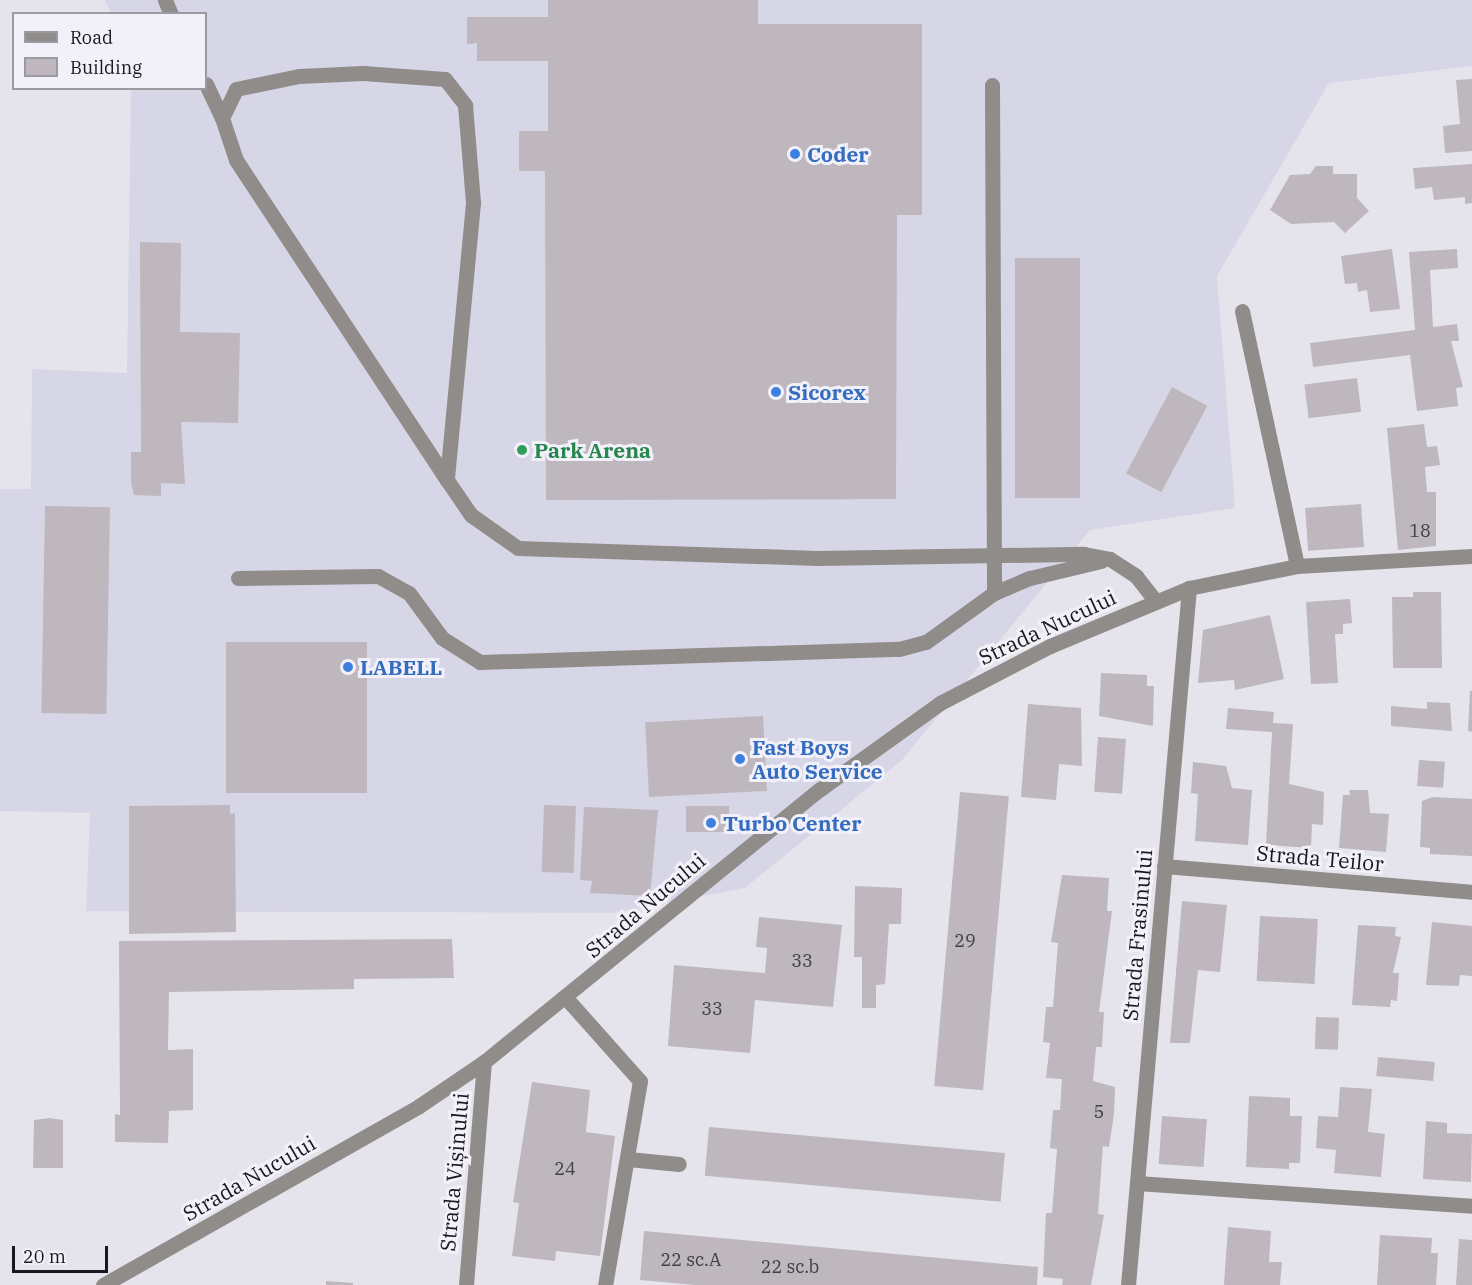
<!DOCTYPE html>
<meta charset="utf-8">
<style>
body{margin:0}
#map{position:relative;width:1472px;height:1285px;overflow:hidden;background:#e5e4ed;font-family:"IBM Plex Serif",serif}
div>[style]{position:absolute}
.built>*{inset:0;background:#d7d6e6}
.building>*{inset:0;background:#beb7bd;transform-origin:0 0}
.service>*{height:15px;margin:-7.5px;padding:0 7.5px;transform-origin:7.5px;border-radius:7.5px;background:#908c8a}
.minor>*{height:15px;margin:-7.5px;padding:0 7.5px;transform-origin:7.5px;border-radius:7.5px;background:#908c8a}
.dots>*{width:16px;height:16px;translate:-50% -50%;box-sizing:border-box;border:3px solid #f2f1fa;border-radius:50%}
span{translate:-50% -50%;white-space:nowrap;text-align:center;line-height:1.15;-webkit-text-stroke:6px #f2f1fa;paint-order:stroke}
.number-label{font-size:18px;color:#424044}
.number-label span{-webkit-text-stroke-width:0}
.shop-label{font-size:21px;color:#366cbe;font-weight:700}
.left{translate:0 -50%;text-align:left}
.leisure-label{font-size:21px;color:#27864d;font-weight:700}
.street-label{font-size:21px;color:#18181b}
.legend{position:absolute;left:12px;top:12px;width:195px;height:78px;box-sizing:border-box;background:#f2f1fa;border:2px solid #9b9aa1;margin:0;padding:8px 10px;list-style:none;font-size:18px;color:#18181b}
.legend li{display:flex;align-items:center;gap:12px;height:30px}
.legend b{width:30px;border:2px solid #9b9aa1}
.scale{position:absolute;left:12px;top:1246px;width:96px;height:27px;box-sizing:border-box;border:3px solid #18181b;border-top:0;padding-left:8px;font-size:18px;line-height:21px;white-space:nowrap;color:#18181b;-webkit-text-stroke:4px #f2f1fa;paint-order:stroke}
</style>
<div id="map">
<div class="built">
<div style="clip-path:polygon(105px 0,1472px 0,1472px 66px,1329px 83px,1217px 276px,1235px 508px,1090px 530px,902px 760px,745px 888px,613px 913px,86px 911px,90px 813px,0 811px,0 489px,31px 489px,32px 369px,127px 373px,131px 89px,206px 88px,206px 14px,111px 13px)"></div>
</div>
<div class="building">
<div style="clip-path:polygon(548px 0,758px 0,758px 24px,922px 24px,922px 215px,897px 215px,896px 499px,546px 500px,545px 171px,519px 171px,519px 131px,548px 131px,548px 61px,477px 61px,477px 43px,467px 44px,467px 17px,548px 17px)"></div>
<div style="clip-path:polygon(1472px 79px,1472px 151px,1445px 153px,1443px 126px,1460px 124px,1456px 80px)"></div>
<div style="clip-path:polygon(1472px 164px,1472px 203px,1465px 204px,1465px 197px,1434px 200px,1432px 187px,1415px 189px,1413px 168px)"></div>
<div style="clip-path:polygon(1316px 166px,1333px 166px,1333px 174px,1357px 174px,1357px 198px,1369px 211px,1345px 233px,1334px 222px,1291px 224px,1270px 210px,1290px 175px,1310px 174px)"></div>
<div style="clip-path:polygon(140px 242px,181px 243px,180px 332px,240px 333px,238px 423px,181px 422px,185px 484px,161px 483px,161px 496px,134px 495px,131px 483px,131px 452px,141px 452px)"></div>
<div style="clip-path:polygon(1392px 249px,1400px 309px,1370px 312px,1367px 290px,1358px 292px,1357px 283px,1345px 284px,1341px 256px)"></div>
<div style="clip-path:polygon(1457px 249px,1458px 268px,1430px 270px,1433px 327px,1457px 324px,1459px 341px,1451px 341px,1463px 387px,1456px 388px,1458px 406px,1417px 411px,1410px 355px,1313px 367px,1310px 343px,1415px 330px,1409px 252px)"></div>
<div style="left:1080px;top:258px;width:240px;height:65px;rotate:90deg"></div>
<div style="left:1357px;top:378px;width:34px;height:53px;rotate:83deg"></div>
<div style="left:1172px;top:387px;width:40px;height:98px;rotate:28deg"></div>
<div style="clip-path:polygon(1424px 424px,1427px 447px,1437px 446px,1440px 465px,1425px 467px,1427px 492px,1436px 492px,1436px 546px,1398px 550px,1387px 428px)"></div>
<div style="left:1361px;top:504px;width:43px;height:56px;rotate:86deg"></div>
<div style="left:45px;top:506px;width:65px;height:207px;rotate:1deg"></div>
<div style="clip-path:polygon(1413px 592px,1441px 592px,1442px 668px,1393px 668px,1392px 597px,1413px 597px)"></div>
<div style="clip-path:polygon(1350px 599px,1352px 623px,1343px 624px,1343px 634px,1335px 634px,1338px 683px,1311px 684px,1306px 602px)"></div>
<div style="clip-path:polygon(1270px 615px,1284px 679px,1235px 690px,1234px 680px,1198px 683px,1203px 630px)"></div>
<div style="left:226px;top:642px;width:141px;height:151px"></div>
<div style="clip-path:polygon(1101px 673px,1147px 675px,1147px 686px,1154px 686px,1153px 726px,1099px 716px)"></div>
<div style="clip-path:polygon(1470px 691px,1472px 691px,1472px 732px,1468px 731px)"></div>
<div style="clip-path:polygon(1427px 702px,1450px 703px,1452px 731px,1391px 726px,1391px 706px,1427px 709px)"></div>
<div style="clip-path:polygon(1028px 704px,1081px 708px,1082px 766px,1059px 764px,1056px 800px,1021px 797px)"></div>
<div style="clip-path:polygon(1228px 708px,1274px 712px,1273px 723px,1293px 724px,1289px 784px,1324px 792px,1323px 825px,1312px 824px,1311px 848px,1266px 845px,1272px 732px,1226px 729px)"></div>
<div style="left:763px;top:716px;width:75px;height:118px;rotate:87deg"></div>
<div style="left:1098px;top:737px;width:28px;height:55px;rotate:4deg"></div>
<div style="left:1419px;top:760px;width:26px;height:26px;rotate:4deg"></div>
<div style="clip-path:polygon(1193px 762px,1226px 766px,1232px 788px,1252px 790px,1248px 845px,1195px 841px,1198px 794px,1191px 793px)"></div>
<div style="clip-path:polygon(1349px 790px,1368px 790px,1370px 813px,1389px 814px,1386px 852px,1339px 848px,1343px 795px,1350px 795px)"></div>
<div style="left:960px;top:792px;width:49px;height:295px;rotate:5deg"></div>
<div style="clip-path:polygon(1433px 797px,1472px 799px,1472px 856px,1430px 854px,1430px 848px,1420px 847px,1422px 801px)"></div>
<div style="clip-path:polygon(230px 805px,230px 814px,235px 813px,236px 932px,129px 934px,129px 806px)"></div>
<div style="left:544px;top:805px;width:32px;height:67px;rotate:2deg"></div>
<div style="left:686px;top:806px;width:43px;height:26px"></div>
<div style="clip-path:polygon(584px 807px,658px 810px,650px 896px,590px 893px,592px 881px,580px 880px)"></div>
<div style="clip-path:polygon(1062px 875px,1109px 878px,1107px 911px,1112px 911px,1099px 1012px,1104px 1012px,1102px 1047px,1096px 1047px,1093px 1081px,1115px 1087px,1114px 1114px,1109px 1147px,1103px 1146px,1098px 1214px,1104px 1215px,1091px 1285px,1062px 1285px,1063px 1279px,1043px 1277px,1046px 1213px,1052px 1213px,1057px 1149px,1050px 1148px,1053px 1110px,1060px 1110px,1062px 1079px,1046px 1078px,1050px 1043px,1043px 1042px,1046px 1007px,1053px 1007px,1058px 943px,1051px 942px)"></div>
<div style="clip-path:polygon(855px 886px,902px 888px,901px 924px,889px 924px,885px 984px,876px 985px,876px 1008px,862px 1008px,862px 957px,854px 957px)"></div>
<div style="clip-path:polygon(1182px 901px,1227px 905px,1220px 972px,1198px 970px,1190px 1043px,1170px 1043px)"></div>
<div style="left:1260px;top:916px;width:58px;height:65px;rotate:3deg"></div>
<div style="clip-path:polygon(759px 917px,842px 925px,833px 1007px,755px 1000px,750px 1053px,668px 1046px,674px 965px,765px 973px,767px 948px,756px 947px)"></div>
<div style="clip-path:polygon(1432px 922px,1472px 926px,1472px 976px,1460px 975px,1459px 986px,1426px 985px)"></div>
<div style="clip-path:polygon(1358px 925px,1396px 927px,1395px 936px,1401px 937px,1393px 973px,1399px 973px,1397px 1001px,1391px 1000px,1390px 1007px,1352px 1005px)"></div>
<div style="clip-path:polygon(452px 939px,454px 978px,354px 979px,354px 989px,169px 992px,168px 1050px,193px 1049px,193px 1110px,169px 1111px,168px 1143px,115px 1142px,115px 1114px,120px 1115px,119px 941px)"></div>
<div style="left:1316px;top:1017px;width:23px;height:32px;rotate:2deg"></div>
<div style="left:1378px;top:1057px;width:57px;height:19px;rotate:5deg"></div>
<div style="clip-path:polygon(532px 1082px,590px 1090px,586px 1132px,615px 1136px,600px 1256px,556px 1251px,555px 1261px,512px 1256px,519px 1203px,513px 1202px)"></div>
<div style="clip-path:polygon(1340px 1087px,1372px 1089px,1368px 1132px,1385px 1134px,1381px 1177px,1334px 1173px,1336px 1150px,1316px 1148px,1318px 1116px,1338px 1117px)"></div>
<div style="clip-path:polygon(1249px 1096px,1290px 1098px,1290px 1116px,1302px 1116px,1300px 1163px,1289px 1163px,1289px 1169px,1246px 1167px)"></div>
<div style="left:1162px;top:1116px;width:45px;height:48px;rotate:4deg"></div>
<div style="clip-path:polygon(49px 1118px,63px 1120px,63px 1168px,33px 1168px,34px 1120px)"></div>
<div style="clip-path:polygon(1426px 1121px,1447px 1123px,1447px 1133px,1472px 1134px,1471px 1182px,1423px 1179px)"></div>
<div style="left:709px;top:1127px;width:297px;height:49px;rotate:5deg"></div>
<div style="clip-path:polygon(1228px 1227px,1271px 1231px,1269px 1262px,1282px 1262px,1280px 1285px,1224px 1285px)"></div>
<div style="clip-path:polygon(644px 1231px,1038px 1267px,1037px 1285px,695px 1285px,640px 1280px)"></div>
<div style="clip-path:polygon(1380px 1235px,1432px 1238px,1431px 1253px,1438px 1253px,1436px 1285px,1377px 1285px)"></div>
<div style="clip-path:polygon(1459px 1239px,1472px 1240px,1472px 1285px,1456px 1285px)"></div>
<div style="clip-path:polygon(326px 1281px,353px 1283px,353px 1285px,326px 1285px)"></div>
</div>
<div class="service">
<div style="left:165px;top:0;width:15px;rotate:67deg"></div>
<div style="left:206px;top:84px;width:38px;rotate:65deg"></div>
<div style="left:992px;top:85px;width:508px;rotate:89.77deg"></div>
<div style="left:1242px;top:311px;width:261px;rotate:77.8deg"></div>
<div style="left:447px;top:480px;width:383px;rotate:-123.4deg"></div>
<div style="left:236px;top:160px;width:44px;rotate:-108.4deg"></div>
<div style="left:222px;top:118px;width:32px;rotate:-64deg"></div>
<div style="left:236px;top:89px;width:64px;rotate:-11.7deg"></div>
<div style="left:299px;top:76px;width:64px;rotate:-2.7deg"></div>
<div style="left:363px;top:73px;width:82px;rotate:4.2deg"></div>
<div style="left:445px;top:79px;width:33px;rotate:52deg"></div>
<div style="left:465px;top:105px;width:98px;rotate:85.3deg"></div>
<div style="left:473px;top:203px;width:278px;rotate:95.4deg"></div>
<div style="left:447px;top:480px;width:42px;rotate:55.6deg"></div>
<div style="left:471px;top:515px;width:57px;rotate:35.1deg"></div>
<div style="left:518px;top:548px;width:299px;rotate:1.9deg"></div>
<div style="left:817px;top:558px;width:267px;rotate:-0.9deg"></div>
<div style="left:1084px;top:554px;width:26px;rotate:11deg"></div>
<div style="left:1110px;top:559px;width:31px;rotate:33deg"></div>
<div style="left:1136px;top:576px;width:31px;rotate:52deg"></div>
<div style="left:238px;top:578px;width:140px;rotate:-0.8deg"></div>
<div style="left:378px;top:576px;width:35px;rotate:29deg"></div>
<div style="left:409px;top:593px;width:56px;rotate:53.7deg"></div>
<div style="left:442px;top:638px;width:45px;rotate:32.3deg"></div>
<div style="left:480px;top:662px;width:419px;rotate:-1.8deg"></div>
<div style="left:899px;top:649px;width:28px;rotate:-15deg"></div>
<div style="left:926px;top:642px;width:84px;rotate:-35.8deg"></div>
<div style="left:994px;top:593px;width:39px;rotate:-23deg"></div>
<div style="left:1030px;top:578px;width:73px;rotate:-13.5deg"></div>
<div style="left:566px;top:998px;width:111px;rotate:48.3deg"></div>
<div style="left:640px;top:1081px;width:207px;rotate:99.7deg"></div>
<div style="left:628px;top:1159px;width:51px;rotate:5.6deg"></div>
</div>
<div class="minor">
<div style="left:1164px;top:866px;width:309px;rotate:4.8deg"></div>
<div style="left:1137px;top:1183px;width:336px;rotate:3.9deg"></div>
<div style="left:103px;top:1285px;width:363px;rotate:-29.5deg"></div>
<div style="left:419px;top:1106px;width:78px;rotate:-34.1deg"></div>
<div style="left:484px;top:1062px;width:432px;rotate:-39.1deg"></div>
<div style="left:819px;top:790px;width:149px;rotate:-35.7deg"></div>
<div style="left:940px;top:703px;width:124px;rotate:-27.4deg"></div>
<div style="left:1050px;top:646px;width:151px;rotate:-22.6deg"></div>
<div style="left:1189px;top:588px;width:110px;rotate:-11.5deg"></div>
<div style="left:1297px;top:566px;width:175px;rotate:-3.3deg"></div>
<div style="left:466px;top:1285px;width:224px;rotate:-85.4deg"></div>
<div style="left:1128px;top:1285px;width:700px;rotate:-85deg"></div>
</div>
<div class="dots">
<div style="left:795px;top:154px;background:#3f7fe0"></div>
<div style="left:776px;top:392px;background:#3f7fe0"></div>
<div style="left:522px;top:450px;background:#2e9e5b"></div>
<div style="left:348px;top:667px;background:#3f7fe0"></div>
<div style="left:740px;top:759px;background:#3f7fe0"></div>
<div style="left:711px;top:823px;background:#3f7fe0"></div>
</div>
<div class="number-label">
<span style="left:1420px;top:531px">18</span>
<span style="left:965px;top:941px">29</span>
<span style="left:802px;top:961px">33</span>
<span style="left:712px;top:1009px">33</span>
<span style="left:1099px;top:1112px">5</span>
<span style="left:565px;top:1169px">24</span>
<span style="left:691px;top:1260px">22 sc.A</span>
<span style="left:790px;top:1267px">22 sc.b</span>
</div>
<div class="shop-label">
<span class="left" style="left:807px;top:154px">Coder</span>
<span class="left" style="left:788px;top:392px">Sicorex</span>
<span class="left" style="left:360px;top:667px">LABELL</span>
<span class="left" style="left:752px;top:759px">Fast Boys<br>Auto Service</span>
<span class="left" style="left:723px;top:823px">Turbo Center</span>
</div>
<div class="leisure-label">
<span class="left" style="left:534px;top:450px">Park Arena</span>
</div>
<div class="street-label">
<span style="left:1047px;top:627px;rotate:-25deg">Strada Nucului</span>
<span style="left:1320px;top:858px;rotate:5deg">Strada Teilor</span>
<span style="left:645px;top:905px;rotate:-40deg">Strada Nucului</span>
<span style="left:1137px;top:935px;rotate:-85deg">Strada Frasinului</span>
<span style="left:454px;top:1172px;rotate:-85deg">Strada Vișinului</span>
<span style="left:249px;top:1178px;rotate:-30deg">Strada Nucului</span>
</div>
<ul class="legend">
<li><b style="height:8px;background:#908c8a"></b>Road</li>
<li><b style="height:16px;background:#beb7bd"></b>Building</li>
</ul>
<div class="scale">20 m</div>
</div>
